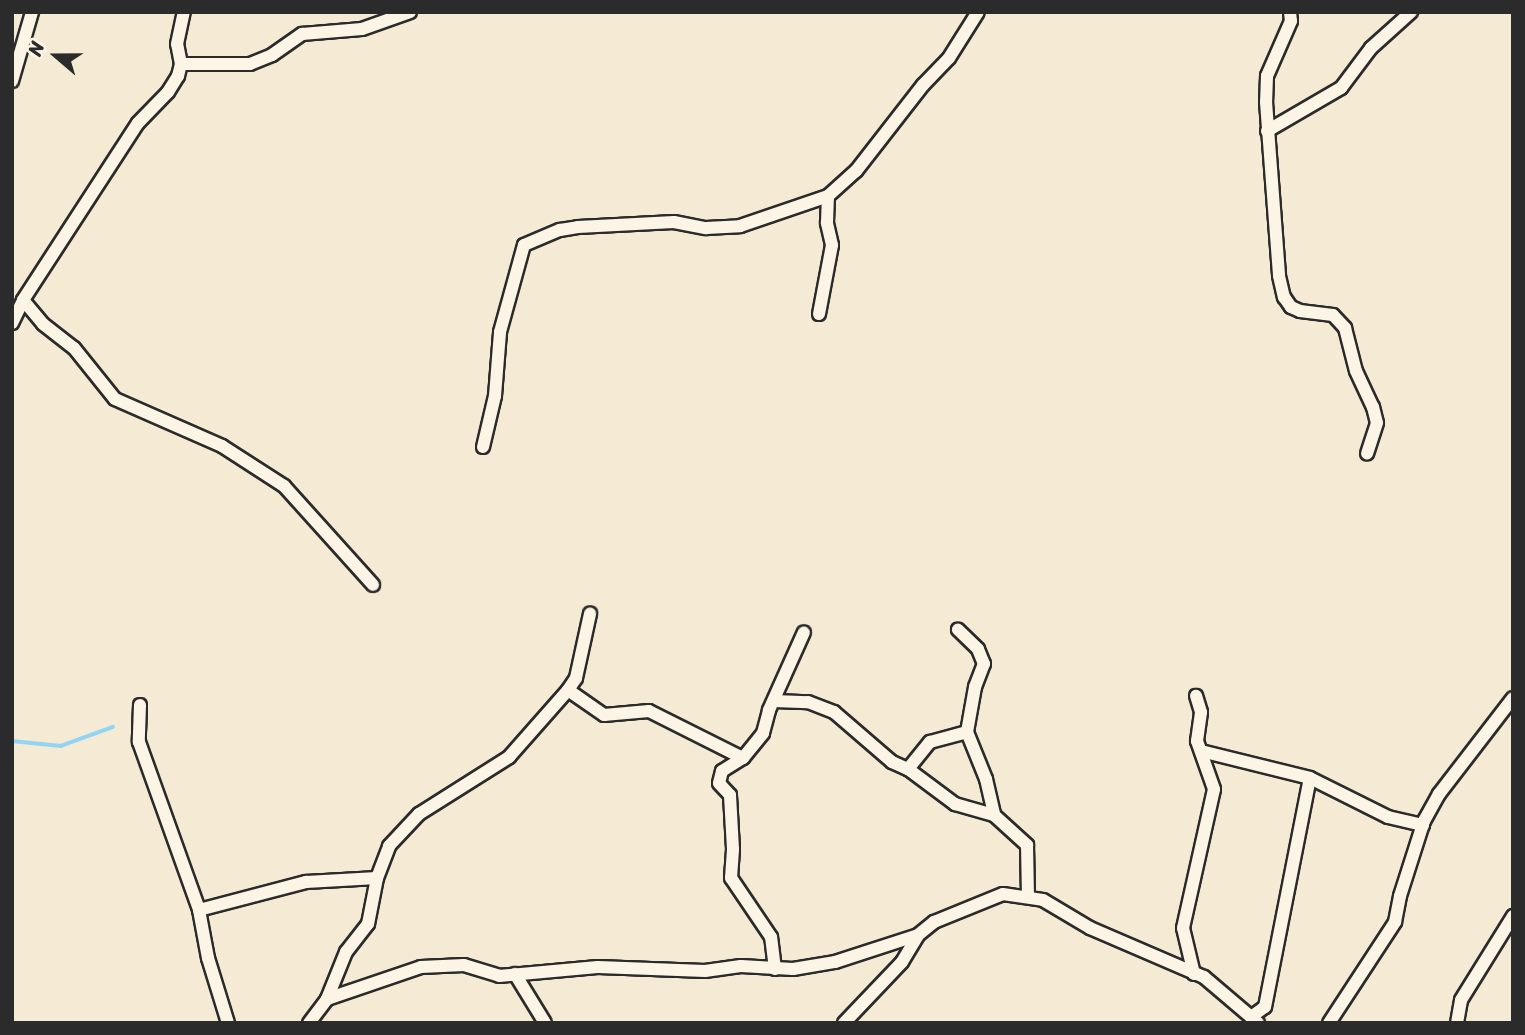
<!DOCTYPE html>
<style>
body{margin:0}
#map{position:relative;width:1525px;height:1035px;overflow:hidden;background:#f5ead4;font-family:Sriracha,sans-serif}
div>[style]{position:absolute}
.stream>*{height:3.5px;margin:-1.75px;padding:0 1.75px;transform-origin:1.75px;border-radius:1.75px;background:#91d4f3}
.roads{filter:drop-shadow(2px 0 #2b2b2b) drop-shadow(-2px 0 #2b2b2b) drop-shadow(0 2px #2b2b2b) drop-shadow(0 -2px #2b2b2b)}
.street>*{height:12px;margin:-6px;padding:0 6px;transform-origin:6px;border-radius:6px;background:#fcf5e5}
span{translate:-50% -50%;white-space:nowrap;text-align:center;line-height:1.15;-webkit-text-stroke:7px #fcf5e5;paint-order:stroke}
.frame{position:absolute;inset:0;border:14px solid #2b2b2b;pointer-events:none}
.north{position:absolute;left:21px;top:21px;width:70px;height:70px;-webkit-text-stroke:5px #fcf5e5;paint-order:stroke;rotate:290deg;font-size:19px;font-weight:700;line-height:28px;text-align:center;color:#2b2b2b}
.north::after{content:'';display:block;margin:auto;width:24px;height:32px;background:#2b2b2b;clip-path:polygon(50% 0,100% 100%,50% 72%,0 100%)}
</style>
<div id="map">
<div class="stream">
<div style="left:12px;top:741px;width:49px;rotate:5.8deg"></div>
<div style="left:61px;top:746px;width:55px;rotate:-20.1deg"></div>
</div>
<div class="roads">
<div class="street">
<div style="left:1290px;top:12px;width:9px;rotate:84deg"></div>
<div style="left:1291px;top:21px;width:60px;rotate:113.6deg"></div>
<div style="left:1267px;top:76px;width:26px;rotate:92deg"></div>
<div style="left:1266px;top:102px;width:174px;rotate:85.7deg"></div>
<div style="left:1279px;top:276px;width:22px;rotate:77deg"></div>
<div style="left:1284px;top:297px;width:12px;rotate:55deg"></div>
<div style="left:1291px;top:307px;width:10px;rotate:24deg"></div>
<div style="left:1300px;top:311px;width:33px;rotate:7deg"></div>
<div style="left:1333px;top:315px;width:18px;rotate:47deg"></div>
<div style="left:1345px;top:328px;width:44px;rotate:75.7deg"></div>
<div style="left:1356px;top:371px;width:40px;rotate:65deg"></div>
<div style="left:1373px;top:407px;width:16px;rotate:76deg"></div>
<div style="left:1377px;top:423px;width:32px;rotate:108deg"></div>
<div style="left:181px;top:64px;width:69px"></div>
<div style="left:250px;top:64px;width:24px;rotate:-22deg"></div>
<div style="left:272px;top:55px;width:37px;rotate:-35deg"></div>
<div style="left:302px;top:34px;width:60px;rotate:-4.8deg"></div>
<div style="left:362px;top:29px;width:51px;rotate:-19.5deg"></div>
<div style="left:12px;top:81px;width:72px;rotate:-73.8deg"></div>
<div style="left:1267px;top:131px;width:86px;rotate:-30.2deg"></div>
<div style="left:1341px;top:88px;width:50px;rotate:-53.1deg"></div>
<div style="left:1371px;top:48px;width:54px;rotate:-42deg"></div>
<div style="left:23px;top:300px;width:31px;rotate:50deg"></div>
<div style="left:43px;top:324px;width:39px;rotate:38deg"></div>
<div style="left:74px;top:348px;width:65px;rotate:51.2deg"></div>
<div style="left:115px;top:399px;width:117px;rotate:23.7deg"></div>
<div style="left:222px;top:446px;width:74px;rotate:32.8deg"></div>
<div style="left:284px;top:486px;width:133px;rotate:48deg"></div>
<div style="left:819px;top:314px;width:70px;rotate:-79.3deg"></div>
<div style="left:832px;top:245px;width:23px;rotate:-103deg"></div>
<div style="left:827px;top:223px;width:27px;rotate:-88deg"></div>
<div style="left:828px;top:196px;width:38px;rotate:-42deg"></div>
<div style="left:856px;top:171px;width:109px;rotate:-52.1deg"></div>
<div style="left:923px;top:85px;width:37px;rotate:-46deg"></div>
<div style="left:949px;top:58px;width:54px;rotate:-57.8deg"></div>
<div style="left:12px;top:323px;width:25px;rotate:-64deg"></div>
<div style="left:23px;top:300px;width:211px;rotate:-57deg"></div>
<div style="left:138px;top:123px;width:43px;rotate:-45.9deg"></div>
<div style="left:168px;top:92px;width:19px;rotate:-58deg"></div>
<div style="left:178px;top:76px;width:12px;rotate:-76deg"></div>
<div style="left:181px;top:64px;width:20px;rotate:-101deg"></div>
<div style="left:177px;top:44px;width:33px;rotate:-78deg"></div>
<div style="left:483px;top:447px;width:52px;rotate:-76.8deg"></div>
<div style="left:495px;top:396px;width:64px;rotate:-85.5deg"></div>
<div style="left:500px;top:332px;width:90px;rotate:-74.6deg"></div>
<div style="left:524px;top:245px;width:39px;rotate:-23deg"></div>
<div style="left:560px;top:230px;width:18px;rotate:-9deg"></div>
<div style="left:578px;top:227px;width:96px;rotate:-3deg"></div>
<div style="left:674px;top:222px;width:33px;rotate:11deg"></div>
<div style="left:706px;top:228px;width:34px;rotate:-3deg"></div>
<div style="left:740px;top:226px;width:93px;rotate:-18.8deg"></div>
<div style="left:568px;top:690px;width:44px;rotate:34.8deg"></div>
<div style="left:604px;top:715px;width:45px;rotate:-5.1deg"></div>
<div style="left:649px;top:711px;width:105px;rotate:26.6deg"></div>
<div style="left:774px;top:701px;width:34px;rotate:2deg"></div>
<div style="left:808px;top:702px;width:28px;rotate:21deg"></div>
<div style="left:834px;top:712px;width:77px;rotate:40.8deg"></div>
<div style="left:892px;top:762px;width:17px;rotate:24deg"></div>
<div style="left:908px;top:769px;width:59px;rotate:36.7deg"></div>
<div style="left:955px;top:804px;width:41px;rotate:15.8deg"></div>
<div style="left:140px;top:705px;width:37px;rotate:92deg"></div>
<div style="left:139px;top:742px;width:178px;rotate:70.3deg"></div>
<div style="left:199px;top:910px;width:49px;rotate:79.4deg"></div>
<div style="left:208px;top:958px;width:68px;rotate:72.9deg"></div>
<div style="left:967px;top:732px;width:51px;rotate:68deg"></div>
<div style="left:986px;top:779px;width:37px;rotate:77deg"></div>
<div style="left:994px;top:815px;width:45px;rotate:42.3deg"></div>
<div style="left:1027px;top:845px;width:52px;rotate:88.9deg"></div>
<div style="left:1201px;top:751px;width:112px;rotate:13.9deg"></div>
<div style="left:1310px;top:778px;width:87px;rotate:26.6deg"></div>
<div style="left:1388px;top:817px;width:36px;rotate:13deg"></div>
<div style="left:908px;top:769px;width:35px;rotate:-51deg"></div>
<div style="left:930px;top:742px;width:38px;rotate:-15deg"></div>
<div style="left:967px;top:732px;width:46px;rotate:-79.9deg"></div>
<div style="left:975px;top:687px;width:25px;rotate:-69deg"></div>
<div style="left:984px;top:664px;width:16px;rotate:-112deg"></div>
<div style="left:978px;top:649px;width:28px;rotate:-136deg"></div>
<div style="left:199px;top:910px;width:111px;rotate:-14.7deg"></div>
<div style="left:306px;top:882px;width:71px;rotate:-3.2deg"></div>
<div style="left:775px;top:969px;width:32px;rotate:-97deg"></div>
<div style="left:771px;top:937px;width:71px;rotate:-124.1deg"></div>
<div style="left:731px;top:878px;width:29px;rotate:-86deg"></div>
<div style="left:733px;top:849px;width:54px;rotate:-93.2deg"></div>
<div style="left:730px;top:795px;width:16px;rotate:-133deg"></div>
<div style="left:719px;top:783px;width:12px;rotate:-76deg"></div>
<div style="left:722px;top:771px;width:25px;rotate:-32deg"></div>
<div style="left:743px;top:758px;width:32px;rotate:-51deg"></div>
<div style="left:763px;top:733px;width:24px;rotate:-75deg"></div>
<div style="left:769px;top:710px;width:85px;rotate:-65.8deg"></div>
<div style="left:515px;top:974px;width:57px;rotate:58.5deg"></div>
<div style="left:1194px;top:974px;width:47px;rotate:-103.4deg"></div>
<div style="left:1183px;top:928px;width:142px;rotate:-77.4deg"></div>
<div style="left:1214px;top:789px;width:51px;rotate:-109.5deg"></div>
<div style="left:1197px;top:741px;width:29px;rotate:-82deg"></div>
<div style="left:1201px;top:712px;width:17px;rotate:-107deg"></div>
<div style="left:327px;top:999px;width:51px;rotate:-68deg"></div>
<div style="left:346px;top:952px;width:36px;rotate:-52deg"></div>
<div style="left:368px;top:924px;width:47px;rotate:-78.9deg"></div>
<div style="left:377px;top:878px;width:34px;rotate:-69deg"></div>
<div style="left:389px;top:846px;width:44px;rotate:-46.8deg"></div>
<div style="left:419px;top:814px;width:107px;rotate:-32.3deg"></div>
<div style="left:509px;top:757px;width:89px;rotate:-48.6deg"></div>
<div style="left:568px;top:690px;width:14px;rotate:-56deg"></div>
<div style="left:576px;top:678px;width:66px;rotate:-77.7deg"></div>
<div style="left:1251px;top:1017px;width:17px;rotate:-36deg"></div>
<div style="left:1265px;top:1007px;width:233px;rotate:-78.9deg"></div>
<div style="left:309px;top:1023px;width:30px;rotate:-53deg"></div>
<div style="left:327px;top:999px;width:99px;rotate:-18.8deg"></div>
<div style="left:421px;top:967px;width:43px;rotate:-2.7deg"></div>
<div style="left:464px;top:965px;width:37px;rotate:17deg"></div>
<div style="left:499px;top:976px;width:99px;rotate:-5.2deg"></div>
<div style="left:598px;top:967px;width:107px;rotate:2.1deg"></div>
<div style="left:705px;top:971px;width:36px;rotate:-8deg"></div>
<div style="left:741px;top:966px;width:52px;rotate:3.3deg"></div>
<div style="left:793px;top:969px;width:43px;rotate:-9.5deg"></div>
<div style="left:835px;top:962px;width:87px;rotate:-18deg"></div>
<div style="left:918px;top:935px;width:21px;rotate:-39deg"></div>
<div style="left:934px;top:922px;width:74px;rotate:-22.1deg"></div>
<div style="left:1003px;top:894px;width:40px;rotate:8.5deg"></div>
<div style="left:1043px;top:900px;width:55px;rotate:30.8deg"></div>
<div style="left:1090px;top:928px;width:124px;rotate:23.3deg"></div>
<div style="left:1204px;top:977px;width:71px;rotate:40.4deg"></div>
<div style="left:844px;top:1023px;width:84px;rotate:-46.4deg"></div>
<div style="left:902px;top:962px;width:31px;rotate:-59deg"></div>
<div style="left:1329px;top:1023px;width:121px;rotate:-56.8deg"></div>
<div style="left:1395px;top:922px;width:26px;rotate:-79deg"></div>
<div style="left:1400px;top:896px;width:79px;rotate:-72.3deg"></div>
<div style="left:1424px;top:821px;width:31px;rotate:-61deg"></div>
<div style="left:1439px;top:794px;width:121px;rotate:-52.4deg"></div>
<div style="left:1457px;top:1023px;width:23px;rotate:-80deg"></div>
<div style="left:1461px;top:1000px;width:99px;rotate:-58.2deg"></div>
</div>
</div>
<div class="frame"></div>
<div class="north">N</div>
</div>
